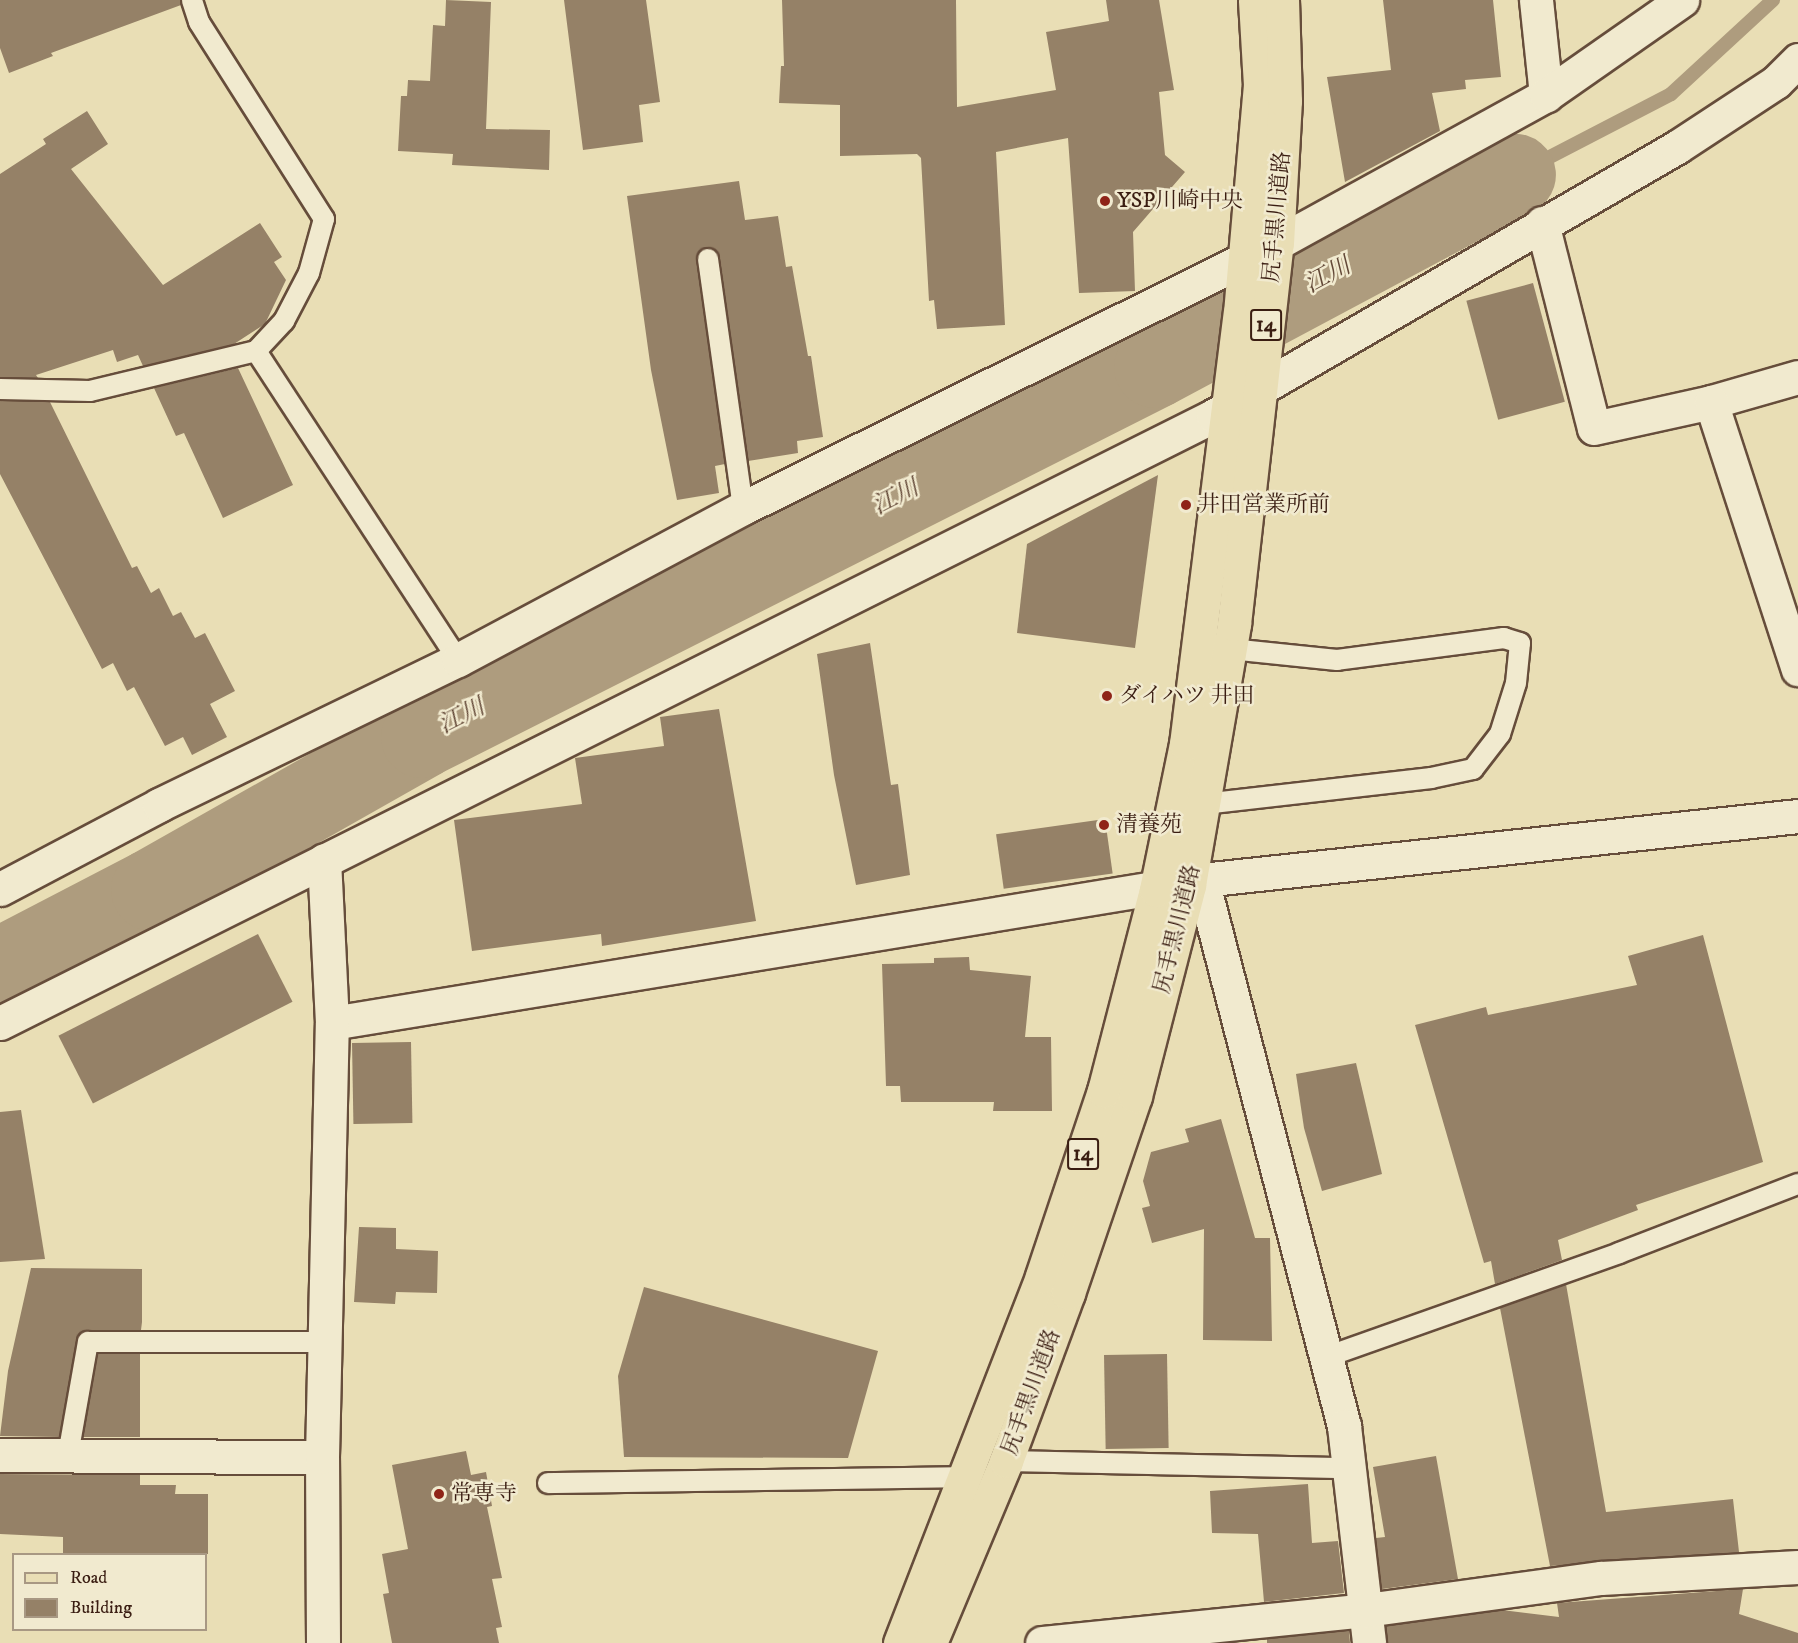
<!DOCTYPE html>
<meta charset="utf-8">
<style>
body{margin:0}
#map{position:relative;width:1798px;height:1643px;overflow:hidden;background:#e9deb5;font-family:"IM FELL DW Pica","Noto Serif JP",serif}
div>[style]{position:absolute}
.stream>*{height:14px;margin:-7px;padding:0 7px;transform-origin:7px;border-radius:7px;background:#ae9c7e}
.river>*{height:82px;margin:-41px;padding:0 41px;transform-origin:41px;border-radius:41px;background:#ae9c7e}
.building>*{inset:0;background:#958167;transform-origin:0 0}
.roads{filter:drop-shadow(2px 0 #664d3b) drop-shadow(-2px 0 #664d3b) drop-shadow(0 2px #664d3b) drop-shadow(0 -2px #664d3b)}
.service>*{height:20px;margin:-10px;padding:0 10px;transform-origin:10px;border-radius:10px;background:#f1eacf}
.minor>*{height:33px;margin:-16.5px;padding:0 16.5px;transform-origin:16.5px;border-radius:16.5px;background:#f1eacf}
.primary>*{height:33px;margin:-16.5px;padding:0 16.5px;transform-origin:16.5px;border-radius:16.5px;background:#e9deb5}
.dots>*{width:16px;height:16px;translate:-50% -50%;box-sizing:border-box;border:3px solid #f1eacf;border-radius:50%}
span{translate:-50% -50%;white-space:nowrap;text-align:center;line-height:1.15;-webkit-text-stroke:5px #f1eacf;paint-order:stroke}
.shield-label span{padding:2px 4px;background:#f1eacf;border:2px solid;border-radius:4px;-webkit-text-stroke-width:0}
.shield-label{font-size:21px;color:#3a1d12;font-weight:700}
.poi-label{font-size:22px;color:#3a1d12}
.left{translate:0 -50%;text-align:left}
.street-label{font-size:22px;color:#3a1d12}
.water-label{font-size:24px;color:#634938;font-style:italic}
.legend{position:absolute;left:12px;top:1553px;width:195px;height:78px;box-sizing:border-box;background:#f1eacf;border:2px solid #a89883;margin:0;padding:8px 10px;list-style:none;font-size:18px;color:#3a1d12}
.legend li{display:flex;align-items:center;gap:12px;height:30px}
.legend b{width:30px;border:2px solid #a89883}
</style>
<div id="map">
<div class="stream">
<div style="left:1515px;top:175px;width:176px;rotate:-27.4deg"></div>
<div style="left:1671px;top:94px;width:139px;rotate:-42.7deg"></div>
</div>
<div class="river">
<div style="left:0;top:969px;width:171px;rotate:-27.5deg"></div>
<div style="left:152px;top:890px;width:310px;rotate:-29.5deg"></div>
<div style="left:422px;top:737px;width:821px;rotate:-26.78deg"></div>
<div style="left:1155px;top:367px;width:408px;rotate:-28.1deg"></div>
</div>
<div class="building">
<div style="clip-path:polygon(0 0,180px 0,181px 5px,51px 53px,53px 56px,9px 73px,0 48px)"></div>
<div style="clip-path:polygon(446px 0,491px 2px,486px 129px,550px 130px,549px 170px,452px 165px,453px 154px,398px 151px,401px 96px,407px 96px,408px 80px,430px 81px,433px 25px,445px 26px)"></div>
<div style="clip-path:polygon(564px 0,646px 0,660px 102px,639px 105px,643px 142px,583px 150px)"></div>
<div style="clip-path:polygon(782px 0,956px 0,957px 107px,1056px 90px,1046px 32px,1109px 21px,1106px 0,1159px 0,1174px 90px,1159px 92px,1165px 155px,1185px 172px,1133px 232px,1135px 291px,1079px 293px,1068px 138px,996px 152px,1005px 325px,937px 329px,934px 300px,929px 301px,921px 158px,917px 154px,840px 156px,840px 105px,779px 103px,781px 66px,784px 66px)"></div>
<div style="clip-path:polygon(1383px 0,1493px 0,1501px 77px,1465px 80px,1466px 89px,1432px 93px,1440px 131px,1345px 182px,1327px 77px,1391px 70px)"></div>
<div style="clip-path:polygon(87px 111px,108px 144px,71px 169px,163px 285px,260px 223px,282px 257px,274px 262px,286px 280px,265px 324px,234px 344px,143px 366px,138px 355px,117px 362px,113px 350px,36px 375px,38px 378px,0 377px,0 174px,46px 144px,43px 139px)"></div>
<div style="clip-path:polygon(739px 181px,745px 220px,778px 216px,786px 267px,792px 266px,808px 356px,811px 356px,823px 437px,797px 441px,798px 453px,748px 461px,720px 257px,713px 248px,701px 249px,696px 261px,725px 464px,715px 466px,719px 493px,677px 500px,651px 370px,627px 196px)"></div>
<div style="left:1533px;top:283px;width:123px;height:69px;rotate:75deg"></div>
<div style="clip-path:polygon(238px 368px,293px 485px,223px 518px,184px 433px,176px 436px,154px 388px)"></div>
<div style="clip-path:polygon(0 401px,50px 402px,132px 568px,137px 566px,151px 593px,159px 588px,173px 616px,181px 612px,195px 638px,205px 633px,235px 691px,210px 704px,227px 737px,192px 755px,183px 737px,165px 746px,134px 687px,127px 691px,113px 663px,102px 669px,0 474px)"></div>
<div style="clip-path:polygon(1158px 475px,1135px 648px,1017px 633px,1027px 544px)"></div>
<div style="clip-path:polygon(870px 643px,891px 785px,898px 784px,910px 875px,856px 885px,834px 775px,817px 654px)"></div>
<div style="clip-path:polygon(719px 709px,756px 921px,602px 946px,601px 934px,472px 951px,454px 820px,582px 804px,575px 758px,664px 746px,660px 717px)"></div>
<div style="left:1105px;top:819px;width:55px;height:110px;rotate:82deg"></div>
<div style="left:258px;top:934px;width:76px;height:224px;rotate:63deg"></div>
<div style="clip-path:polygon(1703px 935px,1763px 1162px,1636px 1205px,1638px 1210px,1558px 1240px,1562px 1260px,1495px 1284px,1491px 1261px,1484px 1263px,1415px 1025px,1486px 1007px,1488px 1015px,1637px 985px,1628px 956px)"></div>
<div style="clip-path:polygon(969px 957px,970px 970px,1031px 976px,1025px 1037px,1051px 1037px,1052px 1111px,993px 1111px,994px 1102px,901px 1102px,900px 1086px,886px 1086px,882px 964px,934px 963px,934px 958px)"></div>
<div style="left:411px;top:1042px;width:81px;height:59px;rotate:89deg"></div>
<div style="clip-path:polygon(1356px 1063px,1382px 1174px,1322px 1191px,1304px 1128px,1296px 1074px)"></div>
<div style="clip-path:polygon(21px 1110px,45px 1259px,0 1262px,0 1112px)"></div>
<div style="clip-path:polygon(1221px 1119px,1255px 1238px,1270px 1238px,1272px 1341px,1203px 1340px,1204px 1229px,1152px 1243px,1142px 1208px,1150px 1206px,1143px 1181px,1151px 1152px,1189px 1142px,1185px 1129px)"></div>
<div style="clip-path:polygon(359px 1227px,396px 1228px,396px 1249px,438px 1251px,437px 1293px,396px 1292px,395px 1304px,354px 1302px)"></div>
<div style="clip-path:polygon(31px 1268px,142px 1269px,142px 1322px,141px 1330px,88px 1330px,78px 1335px,59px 1437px,0 1436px,8px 1371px)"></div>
<div style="clip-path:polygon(1566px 1284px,1606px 1512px,1733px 1499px,1739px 1552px,1550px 1566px,1500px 1308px)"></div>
<div style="clip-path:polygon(644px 1287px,878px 1351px,848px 1458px,624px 1457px,618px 1376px)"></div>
<div style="clip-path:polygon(98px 1354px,140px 1354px,140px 1437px,83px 1437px)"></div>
<div style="left:1167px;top:1354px;width:94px;height:63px;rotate:89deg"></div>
<div style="clip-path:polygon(466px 1451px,471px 1475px,486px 1472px,492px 1506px,487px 1507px,502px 1578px,492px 1579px,502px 1627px,496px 1628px,499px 1643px,392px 1643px,383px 1594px,389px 1593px,382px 1554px,408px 1549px,392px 1465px)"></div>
<div style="clip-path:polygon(1436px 1456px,1458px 1579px,1382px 1589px,1376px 1538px,1385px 1537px,1373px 1467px)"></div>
<div style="clip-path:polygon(0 1474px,140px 1475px,140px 1485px,176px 1485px,175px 1494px,208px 1494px,208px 1554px,63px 1554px,63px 1537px,0 1534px)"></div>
<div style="clip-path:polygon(1308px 1484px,1312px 1543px,1338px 1541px,1344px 1593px,1264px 1602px,1258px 1534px,1212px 1533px,1210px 1491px)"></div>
<div style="clip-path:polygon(1743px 1589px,1739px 1614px,1798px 1633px,1798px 1643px,1387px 1643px,1386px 1626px,1502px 1610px,1559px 1617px,1557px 1603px)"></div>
<div style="clip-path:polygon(1349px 1631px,1350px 1643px,1267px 1643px,1267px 1639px)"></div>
</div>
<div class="roads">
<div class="service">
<div style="left:708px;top:259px;width:251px;rotate:82deg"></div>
<div style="left:256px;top:351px;width:369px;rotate:56.8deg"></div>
<div style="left:0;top:389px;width:90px;rotate:1.3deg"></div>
<div style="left:90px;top:391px;width:171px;rotate:-13.5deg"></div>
<div style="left:256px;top:351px;width:41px;rotate:-47deg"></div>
<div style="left:284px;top:321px;width:54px;rotate:-62.5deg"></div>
<div style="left:309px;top:273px;width:56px;rotate:-74.5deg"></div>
<div style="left:324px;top:219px;width:233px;rotate:-122.4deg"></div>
<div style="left:199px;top:22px;width:23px;rotate:-108deg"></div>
<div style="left:1195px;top:805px;width:238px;rotate:-6.5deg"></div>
<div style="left:1431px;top:778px;width:43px;rotate:-12.1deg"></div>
<div style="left:1473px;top:769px;width:44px;rotate:-52.4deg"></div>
<div style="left:1500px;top:734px;width:53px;rotate:-72.6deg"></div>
<div style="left:1516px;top:683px;width:40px;rotate:-84.3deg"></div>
<div style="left:1520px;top:643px;width:17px;rotate:-163deg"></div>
<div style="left:1504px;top:638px;width:168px;rotate:172.5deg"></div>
<div style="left:1337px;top:660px;width:117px;rotate:-174.1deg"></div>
<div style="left:1326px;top:1357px;width:311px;rotate:-19.5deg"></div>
<div style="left:1619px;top:1253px;width:192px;rotate:-21.1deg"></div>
<div style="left:68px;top:1455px;width:115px;rotate:-80deg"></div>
<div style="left:88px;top:1342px;width:239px"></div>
<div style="left:1006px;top:1461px;width:344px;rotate:1.2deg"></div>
<div style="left:548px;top:1483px;width:416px;rotate:-0.8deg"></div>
</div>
<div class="minor">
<div style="left:1536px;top:0;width:96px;rotate:84deg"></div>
<div style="left:1542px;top:223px;width:211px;rotate:75.8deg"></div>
<div style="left:1594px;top:428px;width:120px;rotate:-12.5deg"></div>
<div style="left:1711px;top:402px;width:91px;rotate:-16deg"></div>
<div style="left:1711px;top:402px;width:281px;rotate:72deg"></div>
<div style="left:1202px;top:880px;width:564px;rotate:75.42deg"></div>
<div style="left:1344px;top:1426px;width:218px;rotate:83.4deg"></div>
<div style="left:0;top:889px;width:180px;rotate:-27.8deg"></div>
<div style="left:159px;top:805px;width:332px;rotate:-25.9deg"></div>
<div style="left:458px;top:660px;width:323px;rotate:-28.1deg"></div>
<div style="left:743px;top:508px;width:596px;rotate:-26.39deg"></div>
<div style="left:1277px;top:243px;width:307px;rotate:-28.8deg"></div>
<div style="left:1546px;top:95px;width:166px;rotate:-34.9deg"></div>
<div style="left:0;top:1023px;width:1356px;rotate:-26.58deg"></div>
<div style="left:1213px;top:416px;width:536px;rotate:-30.1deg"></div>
<div style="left:1677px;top:147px;width:118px;rotate:-33.3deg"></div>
<div style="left:1776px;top:82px;width:31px;rotate:-45deg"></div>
<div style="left:332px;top:1023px;width:882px;rotate:-9.33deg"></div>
<div style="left:1202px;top:880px;width:599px;rotate:-6.13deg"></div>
<div style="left:0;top:1455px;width:322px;rotate:0.4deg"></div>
<div style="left:323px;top:1643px;width:186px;rotate:-90.3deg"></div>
<div style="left:322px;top:1457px;width:434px;rotate:-88.7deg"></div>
<div style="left:332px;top:1023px;width:163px;rotate:-92.8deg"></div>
<div style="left:1042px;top:1643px;width:326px;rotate:-5.8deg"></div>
<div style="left:1366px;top:1610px;width:237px;rotate:-7.8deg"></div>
<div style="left:1601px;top:1578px;width:197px;rotate:-3.2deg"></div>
</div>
<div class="primary">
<div style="left:900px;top:1643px;width:394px;rotate:-68.8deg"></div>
<div style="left:1042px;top:1276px;width:195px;rotate:-71.5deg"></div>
<div style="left:1104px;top:1091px;width:208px;rotate:-75.5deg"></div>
<div style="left:1156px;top:890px;width:149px;rotate:-78.4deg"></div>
<div style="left:1186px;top:744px;width:434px;rotate:-82.9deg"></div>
<div style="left:1240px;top:313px;width:229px;rotate:-85deg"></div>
<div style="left:1260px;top:85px;width:85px;rotate:-93.4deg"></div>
<div style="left:930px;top:1643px;width:197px;rotate:-67.3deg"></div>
<div style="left:1006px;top:1461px;width:179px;rotate:-69.7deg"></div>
<div style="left:1068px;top:1293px;width:208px;rotate:-71.2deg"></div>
<div style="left:1135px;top:1096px;width:218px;rotate:-75.6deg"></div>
<div style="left:1189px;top:885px;width:265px;rotate:-80.2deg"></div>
<div style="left:1234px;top:624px;width:383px;rotate:-83.6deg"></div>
<div style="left:1277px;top:243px;width:142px;rotate:-86.8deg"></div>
<div style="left:1285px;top:101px;width:101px;rotate:-91.7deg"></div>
</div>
</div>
<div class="dots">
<div style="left:1105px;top:201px;background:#8f2418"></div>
<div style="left:1186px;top:505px;background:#8f2418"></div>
<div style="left:1107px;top:696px;background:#8f2418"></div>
<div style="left:1104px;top:825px;background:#8f2418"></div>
<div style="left:439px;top:1494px;background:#8f2418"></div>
</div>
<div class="shield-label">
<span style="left:1266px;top:325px">14</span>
<span style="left:1083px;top:1154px">14</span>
</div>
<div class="poi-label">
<span class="left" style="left:1117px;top:201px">YSP川崎中央</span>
<span class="left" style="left:1198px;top:505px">井田営業所前</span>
<span class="left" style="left:1119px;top:696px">ダイハツ 井田</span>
<span class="left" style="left:1116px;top:825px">清養苑</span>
<span class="left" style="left:451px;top:1494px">常専寺</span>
</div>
<div class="street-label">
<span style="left:1277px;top:217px;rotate:-85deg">尻手黒川道路</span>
<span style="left:1177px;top:929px;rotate:-76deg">尻手黒川道路</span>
<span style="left:1031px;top:1392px;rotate:-70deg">尻手黒川道路</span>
</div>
<div class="water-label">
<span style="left:1328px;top:276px;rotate:-28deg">江川</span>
<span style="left:896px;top:498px;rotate:-27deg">江川</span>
<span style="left:462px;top:717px;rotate:-27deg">江川</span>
</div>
<ul class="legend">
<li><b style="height:8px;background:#e9deb5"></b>Road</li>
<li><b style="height:16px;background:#958167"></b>Building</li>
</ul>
</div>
